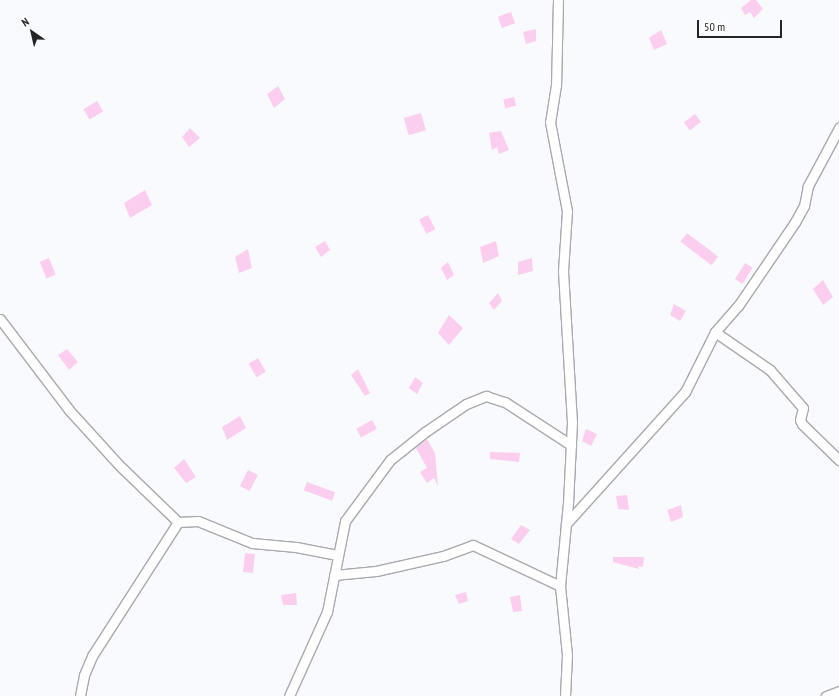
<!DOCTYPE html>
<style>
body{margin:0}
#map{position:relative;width:839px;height:696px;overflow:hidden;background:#f9fafe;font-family:"PT Sans Narrow",sans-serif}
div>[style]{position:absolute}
.building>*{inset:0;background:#fbceef;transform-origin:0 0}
.roads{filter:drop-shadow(1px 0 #a8a9ae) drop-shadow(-1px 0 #a8a9ae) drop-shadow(0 1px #a8a9ae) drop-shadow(0 -1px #a8a9ae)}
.minor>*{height:9px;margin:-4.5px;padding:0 4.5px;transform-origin:4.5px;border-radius:4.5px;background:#fff}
span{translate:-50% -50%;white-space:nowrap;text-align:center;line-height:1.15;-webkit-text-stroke:3px #fff;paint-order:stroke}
.north{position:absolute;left:12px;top:12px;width:40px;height:40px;-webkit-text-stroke:3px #fff;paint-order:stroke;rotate:326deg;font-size:11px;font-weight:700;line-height:16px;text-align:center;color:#242426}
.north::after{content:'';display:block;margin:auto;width:14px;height:18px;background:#242426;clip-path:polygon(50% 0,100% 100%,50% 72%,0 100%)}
.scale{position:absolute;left:697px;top:20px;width:85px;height:18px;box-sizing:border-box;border:2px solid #242426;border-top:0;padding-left:5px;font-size:12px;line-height:14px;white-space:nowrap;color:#242426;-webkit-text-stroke:3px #fff;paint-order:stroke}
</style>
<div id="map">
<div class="building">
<div style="clip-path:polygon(751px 0,756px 0,763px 9px,754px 18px,750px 12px,745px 15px,741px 8px)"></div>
<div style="left:511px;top:12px;width:12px;height:14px;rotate:70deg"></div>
<div style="clip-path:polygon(536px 29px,536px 41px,526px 44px,523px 32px)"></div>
<div style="clip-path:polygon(661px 30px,667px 44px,654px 50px,649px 38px)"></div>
<div style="clip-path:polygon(278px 86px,285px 99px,274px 108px,267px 94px)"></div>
<div style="left:514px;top:97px;width:9px;height:11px;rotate:77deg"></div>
<div style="left:97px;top:101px;width:12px;height:16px;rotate:59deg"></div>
<div style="left:421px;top:113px;width:18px;height:18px;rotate:74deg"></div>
<div style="left:695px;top:114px;width:10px;height:14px;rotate:53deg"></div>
<div style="clip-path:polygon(190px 128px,200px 138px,189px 147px,182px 137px)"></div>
<div style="clip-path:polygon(501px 131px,509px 150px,499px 154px,497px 147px,492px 150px,489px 133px)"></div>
<div style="clip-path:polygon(145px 190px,152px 205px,130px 218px,124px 203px)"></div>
<div style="left:428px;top:215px;width:16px;height:10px;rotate:63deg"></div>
<div style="left:687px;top:233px;width:39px;height:11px;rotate:37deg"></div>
<div style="clip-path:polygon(325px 241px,330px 250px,321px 257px,315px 247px)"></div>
<div style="clip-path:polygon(496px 241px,499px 256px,483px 263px,480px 247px)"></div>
<div style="clip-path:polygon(248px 249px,252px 268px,239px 273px,235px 257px)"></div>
<div style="left:49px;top:258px;width:18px;height:10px;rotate:68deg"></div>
<div style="clip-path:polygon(532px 258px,533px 271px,518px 275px,518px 262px)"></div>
<div style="clip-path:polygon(448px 262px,454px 275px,447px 280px,441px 268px)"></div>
<div style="left:745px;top:263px;width:9px;height:19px;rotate:32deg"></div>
<div style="clip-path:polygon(823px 280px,833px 297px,823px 305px,813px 289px)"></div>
<div style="clip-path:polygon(498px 293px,502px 301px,494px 310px,489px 303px)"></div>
<div style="clip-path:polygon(674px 304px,686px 311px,680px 321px,670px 315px)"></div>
<div style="clip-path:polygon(449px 315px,463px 328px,449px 345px,438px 333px)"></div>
<div style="clip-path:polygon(67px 349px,78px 362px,69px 370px,58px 355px)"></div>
<div style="left:258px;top:358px;width:16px;height:11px;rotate:60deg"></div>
<div style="clip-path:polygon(358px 369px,370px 393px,365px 396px,351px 375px)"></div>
<div style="clip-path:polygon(415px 377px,423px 383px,417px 394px,409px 388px)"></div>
<div style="clip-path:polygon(240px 416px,246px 428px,227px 440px,222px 427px)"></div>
<div style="left:372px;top:420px;width:10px;height:18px;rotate:61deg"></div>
<div style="clip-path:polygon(586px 429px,597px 434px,591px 446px,582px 441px)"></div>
<div style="clip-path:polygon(427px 439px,435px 453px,438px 486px,434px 478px,427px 483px,420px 472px,427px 468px,416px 448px)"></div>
<div style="clip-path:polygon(490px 452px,520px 453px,519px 462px,490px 459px)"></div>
<div style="clip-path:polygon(184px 459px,196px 477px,186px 483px,174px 468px)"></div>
<div style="left:248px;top:470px;width:11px;height:18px;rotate:27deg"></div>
<div style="left:307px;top:482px;width:30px;height:9px;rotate:20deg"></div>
<div style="clip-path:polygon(627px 495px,629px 510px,618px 509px,616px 496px)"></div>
<div style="clip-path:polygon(681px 505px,683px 517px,671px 522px,667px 510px)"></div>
<div style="clip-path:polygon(521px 525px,530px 530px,519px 544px,511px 539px)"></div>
<div style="left:245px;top:553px;width:10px;height:19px;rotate:6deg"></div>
<div style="clip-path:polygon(613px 557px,644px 557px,643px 567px,638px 566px,639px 569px,613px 562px)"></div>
<div style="clip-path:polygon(466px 592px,468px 601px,459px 604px,455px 595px)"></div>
<div style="clip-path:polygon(296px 593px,297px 605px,283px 605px,281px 595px)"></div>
<div style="clip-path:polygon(520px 595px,522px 611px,513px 612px,510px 597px)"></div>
</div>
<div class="roads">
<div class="minor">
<div style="left:558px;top:0;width:85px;rotate:91.3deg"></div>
<div style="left:556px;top:85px;width:37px;rotate:99deg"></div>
<div style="left:550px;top:122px;width:91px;rotate:79.2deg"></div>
<div style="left:567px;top:211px;width:60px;rotate:93.8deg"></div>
<div style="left:563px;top:271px;width:151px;rotate:86.6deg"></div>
<div style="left:572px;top:422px;width:81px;rotate:92.8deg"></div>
<div style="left:568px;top:503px;width:83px;rotate:95.5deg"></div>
<div style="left:560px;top:586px;width:69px;rotate:84.2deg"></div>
<div style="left:567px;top:655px;width:41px;rotate:92.8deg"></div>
<div style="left:0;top:319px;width:114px;rotate:52.8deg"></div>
<div style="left:69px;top:410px;width:74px;rotate:47.7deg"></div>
<div style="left:119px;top:465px;width:82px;rotate:44deg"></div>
<div style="left:178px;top:522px;width:20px;rotate:-3deg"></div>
<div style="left:198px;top:521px;width:58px;rotate:22.2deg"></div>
<div style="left:252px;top:543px;width:44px;rotate:5.2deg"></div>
<div style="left:296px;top:547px;width:42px;rotate:11deg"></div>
<div style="left:715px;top:332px;width:67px;rotate:34.6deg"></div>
<div style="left:770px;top:370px;width:50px;rotate:49deg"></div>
<div style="left:803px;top:408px;width:12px;rotate:104deg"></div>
<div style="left:800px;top:420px;width:4px;rotate:63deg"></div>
<div style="left:802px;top:424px;width:52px;rotate:44.2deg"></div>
<div style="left:566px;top:524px;width:178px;rotate:-48deg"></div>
<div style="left:685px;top:392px;width:67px;rotate:-63.4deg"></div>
<div style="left:715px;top:332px;width:35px;rotate:-49deg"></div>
<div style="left:738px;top:306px;width:102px;rotate:-55.8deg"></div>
<div style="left:795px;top:222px;width:18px;rotate:-61deg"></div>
<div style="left:804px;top:206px;width:20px;rotate:-79deg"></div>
<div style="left:808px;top:186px;width:66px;rotate:-61.9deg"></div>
<div style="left:334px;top:575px;width:42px;rotate:-5.4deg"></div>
<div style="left:376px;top:571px;width:69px;rotate:-12.6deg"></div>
<div style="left:443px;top:556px;width:32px;rotate:-20deg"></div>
<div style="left:473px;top:545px;width:96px;rotate:25.2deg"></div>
<div style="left:80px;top:696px;width:21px;rotate:-79deg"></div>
<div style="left:84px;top:675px;width:21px;rotate:-67deg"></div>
<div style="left:92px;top:656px;width:159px;rotate:-57.3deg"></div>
<div style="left:289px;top:696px;width:92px;rotate:-65.7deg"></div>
<div style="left:327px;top:612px;width:93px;rotate:-78.8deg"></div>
<div style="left:345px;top:521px;width:76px;rotate:-53.6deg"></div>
<div style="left:390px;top:460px;width:45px;rotate:-38.7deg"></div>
<div style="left:425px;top:432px;width:50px;rotate:-34.3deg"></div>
<div style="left:466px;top:404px;width:22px;rotate:-22deg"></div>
<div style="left:486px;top:396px;width:20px;rotate:18deg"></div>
<div style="left:505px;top:402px;width:79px;rotate:33.1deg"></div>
<div style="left:826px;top:696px;width:14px;rotate:-21deg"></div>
</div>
</div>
<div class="north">N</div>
<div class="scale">50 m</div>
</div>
